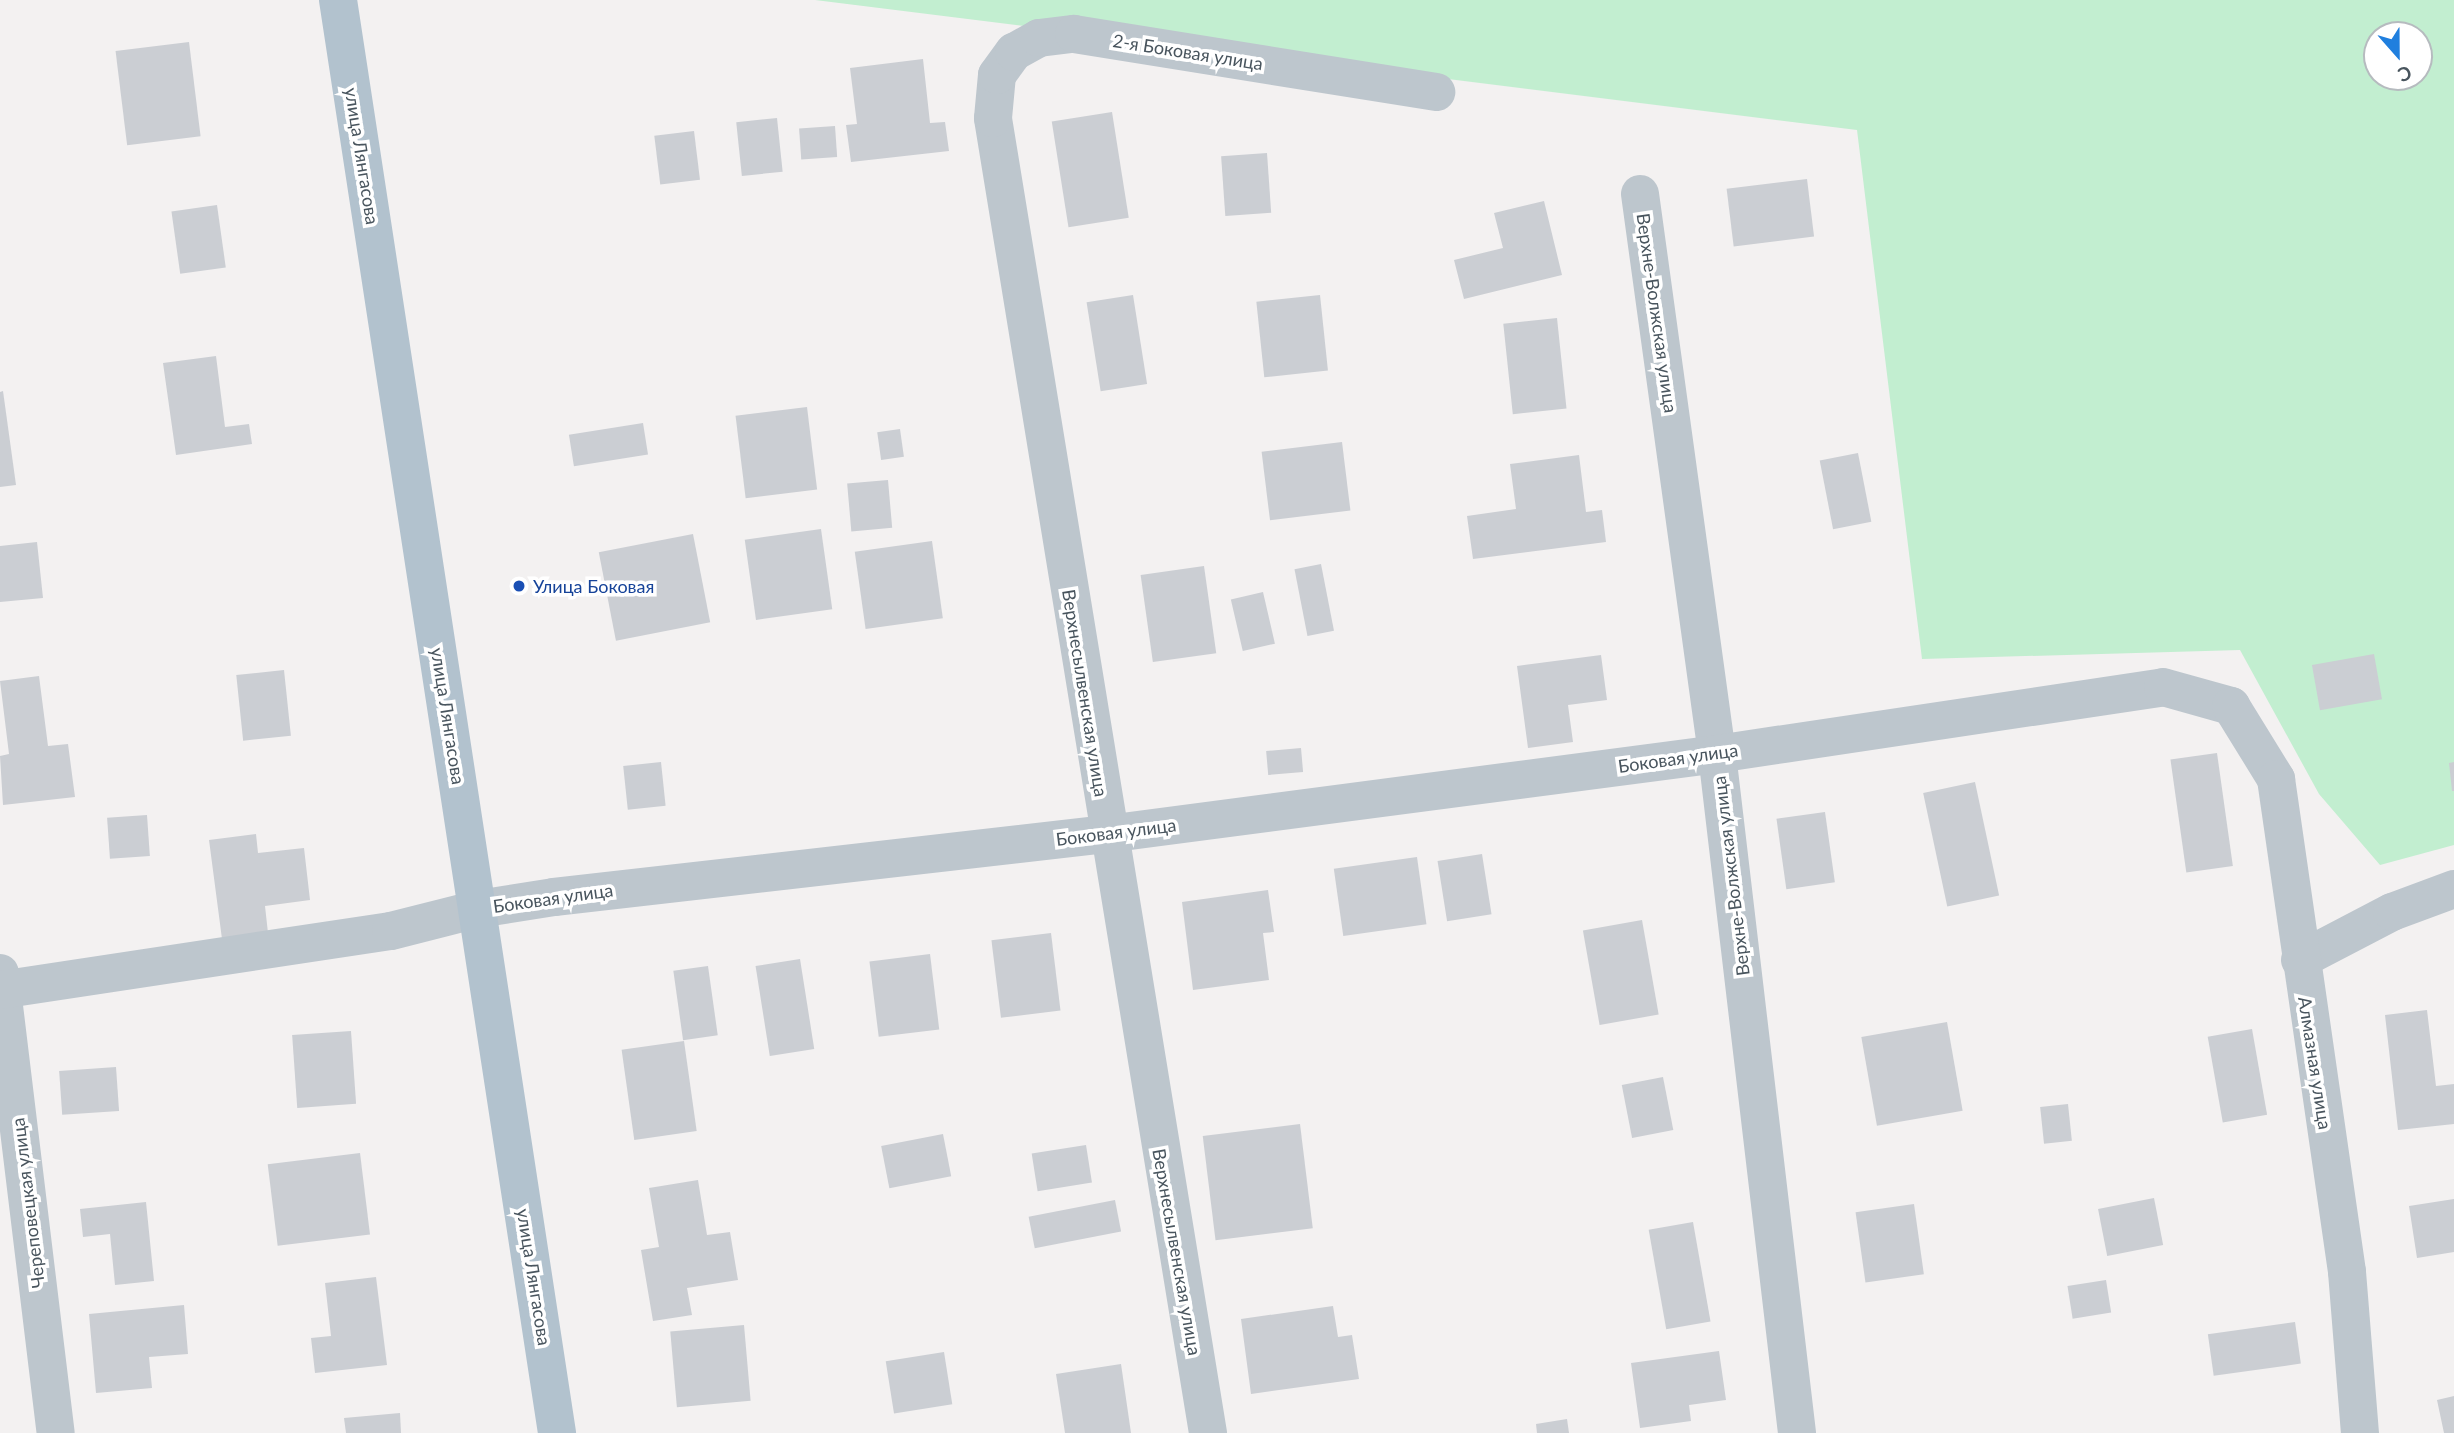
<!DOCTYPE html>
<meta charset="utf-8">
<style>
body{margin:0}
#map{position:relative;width:2454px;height:1433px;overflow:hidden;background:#f3f1f1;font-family:Lato,sans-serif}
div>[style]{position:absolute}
.green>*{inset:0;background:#c2eed0}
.building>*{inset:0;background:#cbced3;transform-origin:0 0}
.minor>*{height:38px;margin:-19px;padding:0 19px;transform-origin:19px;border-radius:19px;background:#bdc6cd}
.major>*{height:38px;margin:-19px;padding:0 19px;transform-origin:19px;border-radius:19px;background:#b2c2ce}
.dots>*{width:19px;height:19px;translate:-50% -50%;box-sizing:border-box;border:4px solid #fff;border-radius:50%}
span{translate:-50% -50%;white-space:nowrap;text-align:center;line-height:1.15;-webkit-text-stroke:7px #fff;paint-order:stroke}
.street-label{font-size:18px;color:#49555e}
.transit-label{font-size:18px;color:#164399}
.left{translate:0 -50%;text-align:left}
.north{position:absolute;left:2363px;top:21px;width:70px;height:70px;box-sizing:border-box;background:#fff;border:2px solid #b6bbbf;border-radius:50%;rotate:159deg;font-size:19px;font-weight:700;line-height:28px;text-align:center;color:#49555e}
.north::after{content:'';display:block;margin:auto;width:24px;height:32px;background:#207fde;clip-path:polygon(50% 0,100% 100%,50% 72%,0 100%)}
</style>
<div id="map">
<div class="green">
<div style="clip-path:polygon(evenodd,815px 0,2454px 0,2454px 845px,2380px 865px,2319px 794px,2240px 650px,1922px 659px,1857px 130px,815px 0,2377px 35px,2419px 35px,2419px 77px,2377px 77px,2377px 35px)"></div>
</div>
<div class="building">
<div style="left:189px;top:42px;width:95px;height:74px;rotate:83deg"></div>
<div style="clip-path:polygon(923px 59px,930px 123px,945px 122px,949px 151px,851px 162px,846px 125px,857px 124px,850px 68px)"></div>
<div style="left:1112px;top:112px;width:107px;height:61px;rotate:81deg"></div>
<div style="left:777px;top:118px;width:54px;height:41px;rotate:84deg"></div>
<div style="left:835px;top:126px;width:31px;height:36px;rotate:86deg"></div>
<div style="left:694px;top:131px;width:49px;height:40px;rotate:83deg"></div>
<div style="left:1267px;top:153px;width:60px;height:46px;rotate:86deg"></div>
<div style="left:1807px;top:179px;width:58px;height:81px;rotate:83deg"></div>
<div style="clip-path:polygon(1544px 201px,1562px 275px,1464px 299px,1454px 260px,1503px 248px,1494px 213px)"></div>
<div style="left:217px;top:205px;width:63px;height:46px;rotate:82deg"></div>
<div style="left:1133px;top:295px;width:90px;height:47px;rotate:81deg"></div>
<div style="left:1320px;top:295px;width:76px;height:64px;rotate:84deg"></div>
<div style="left:1557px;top:318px;width:91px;height:54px;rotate:84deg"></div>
<div style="clip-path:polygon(216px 356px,225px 427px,249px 424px,252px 444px,176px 455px,163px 363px)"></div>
<div style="clip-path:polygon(3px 391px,16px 485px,0 487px,0 392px)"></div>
<div style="left:807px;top:407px;width:83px;height:72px;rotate:83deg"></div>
<div style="left:643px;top:423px;width:32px;height:75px;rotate:81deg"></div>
<div style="left:900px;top:429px;width:28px;height:23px;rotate:82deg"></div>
<div style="left:1342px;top:442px;width:69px;height:81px;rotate:83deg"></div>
<div style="left:1858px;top:453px;width:70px;height:39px;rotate:79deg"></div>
<div style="clip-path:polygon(1579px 455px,1586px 512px,1602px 510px,1606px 542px,1473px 559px,1467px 516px,1516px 509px,1510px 464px)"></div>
<div style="left:888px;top:480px;width:48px;height:41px;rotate:85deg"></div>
<div style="left:821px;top:529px;width:81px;height:77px;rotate:82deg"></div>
<div style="left:693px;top:534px;width:90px;height:96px;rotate:79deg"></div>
<div style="left:932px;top:541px;width:78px;height:78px;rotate:82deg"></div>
<div style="clip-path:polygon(37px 542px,43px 598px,0 602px,0 546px)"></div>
<div style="left:1321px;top:564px;width:68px;height:27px;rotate:79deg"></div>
<div style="left:1204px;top:566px;width:88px;height:64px;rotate:82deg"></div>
<div style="left:1263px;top:592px;width:53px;height:33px;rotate:77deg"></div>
<div style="left:2374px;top:654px;width:46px;height:63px;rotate:80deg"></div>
<div style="clip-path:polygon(1601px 655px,1607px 700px,1568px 705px,1573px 742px,1528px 748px,1517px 666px)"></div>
<div style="left:284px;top:670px;width:66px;height:48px;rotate:84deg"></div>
<div style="clip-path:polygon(39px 676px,48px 746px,68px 744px,75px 797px,3px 805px,0 756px,9px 754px,0 681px)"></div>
<div style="left:1301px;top:748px;width:24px;height:35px;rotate:85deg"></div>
<div style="left:2217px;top:753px;width:114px;height:47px;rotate:82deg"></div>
<div style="left:661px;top:762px;width:44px;height:38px;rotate:84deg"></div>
<div style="clip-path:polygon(2454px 762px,2454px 791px,2452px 791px,2449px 763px)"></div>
<div style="left:1975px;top:782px;width:116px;height:53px;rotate:78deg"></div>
<div style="left:1825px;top:812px;width:71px;height:49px;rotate:82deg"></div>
<div style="left:147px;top:815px;width:41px;height:40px;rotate:86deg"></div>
<div style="clip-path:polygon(256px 834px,258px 853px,304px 848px,310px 900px,265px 906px,268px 933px,222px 939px,209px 840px)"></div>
<div style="left:1482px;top:854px;width:61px;height:45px;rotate:81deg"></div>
<div style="left:1417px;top:857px;width:68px;height:84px;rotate:82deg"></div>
<div style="clip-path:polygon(1268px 890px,1274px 932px,1263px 933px,1269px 980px,1193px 990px,1182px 902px)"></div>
<div style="left:1642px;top:920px;width:96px;height:60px;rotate:80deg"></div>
<div style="left:1051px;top:933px;width:78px;height:60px;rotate:83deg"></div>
<div style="left:930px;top:954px;width:76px;height:61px;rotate:83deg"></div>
<div style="left:800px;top:959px;width:91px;height:45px;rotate:81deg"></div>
<div style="left:708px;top:966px;width:70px;height:35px;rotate:82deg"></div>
<div style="clip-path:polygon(2427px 1010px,2436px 1086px,2454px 1084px,2454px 1124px,2398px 1130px,2385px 1015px)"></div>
<div style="left:1947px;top:1022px;width:90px;height:87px;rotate:80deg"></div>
<div style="left:2252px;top:1029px;width:87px;height:45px;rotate:80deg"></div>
<div style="left:351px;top:1031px;width:73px;height:59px;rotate:86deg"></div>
<div style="left:684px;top:1041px;width:91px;height:63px;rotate:82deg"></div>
<div style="left:116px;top:1067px;width:44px;height:57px;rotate:86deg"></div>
<div style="left:1663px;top:1077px;width:54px;height:42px;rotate:79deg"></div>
<div style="left:2068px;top:1104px;width:37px;height:28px;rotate:84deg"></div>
<div style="left:1300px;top:1124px;width:105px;height:98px;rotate:83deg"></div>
<div style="left:943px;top:1134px;width:43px;height:63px;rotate:79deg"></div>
<div style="left:1086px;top:1145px;width:38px;height:55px;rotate:81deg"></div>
<div style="left:360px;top:1153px;width:82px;height:93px;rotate:83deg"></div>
<div style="clip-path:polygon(698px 1180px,707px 1235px,730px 1232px,738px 1280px,687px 1288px,692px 1315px,653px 1321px,641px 1250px,659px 1247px,649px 1188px)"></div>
<div style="left:2154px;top:1198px;width:48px;height:57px;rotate:79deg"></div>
<div style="clip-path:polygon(2454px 1199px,2454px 1252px,2417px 1258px,2409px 1206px)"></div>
<div style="left:1115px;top:1200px;width:32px;height:88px;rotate:79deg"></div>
<div style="clip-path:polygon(146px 1202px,154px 1281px,115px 1285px,110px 1234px,83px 1237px,80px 1209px)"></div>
<div style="left:1914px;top:1204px;width:71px;height:59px;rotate:82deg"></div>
<div style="left:1693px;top:1222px;width:101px;height:45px;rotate:80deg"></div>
<div style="clip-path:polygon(376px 1277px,387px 1365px,315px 1373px,311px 1338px,331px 1336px,325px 1283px)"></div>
<div style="left:2106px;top:1280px;width:33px;height:39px;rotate:81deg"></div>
<div style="clip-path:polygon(184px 1305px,188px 1354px,149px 1357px,152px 1388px,96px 1393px,89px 1314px)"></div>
<div style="clip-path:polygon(1333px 1306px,1338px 1337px,1352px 1335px,1359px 1379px,1251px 1394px,1241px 1319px)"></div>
<div style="left:2295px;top:1322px;width:42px;height:88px;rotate:82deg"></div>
<div style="left:744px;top:1325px;width:76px;height:74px;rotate:85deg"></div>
<div style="clip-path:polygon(1719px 1351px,1726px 1400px,1689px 1405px,1691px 1421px,1640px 1428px,1631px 1363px)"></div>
<div style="left:944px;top:1352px;width:53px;height:59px;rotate:81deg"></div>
<div style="clip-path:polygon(1121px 1364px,1131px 1433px,1065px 1433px,1056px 1374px)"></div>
<div style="clip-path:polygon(2454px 1396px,2454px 1433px,2444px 1433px,2437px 1400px)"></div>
<div style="clip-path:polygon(400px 1413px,401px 1433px,346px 1433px,344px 1418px)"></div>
<div style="clip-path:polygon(1567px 1419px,1569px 1433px,1537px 1433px,1536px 1424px)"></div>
</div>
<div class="minor">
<div style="left:1640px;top:194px;width:565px;rotate:82.17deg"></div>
<div style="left:1717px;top:754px;width:684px;rotate:83.28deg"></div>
<div style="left:2300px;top:960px;width:104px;rotate:-27.6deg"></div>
<div style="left:2392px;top:912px;width:66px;rotate:-20.4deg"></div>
<div style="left:0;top:973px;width:463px;rotate:83.1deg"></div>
<div style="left:0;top:990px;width:395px;rotate:-8.6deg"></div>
<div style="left:391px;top:931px;width:90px;rotate:-14.2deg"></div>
<div style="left:478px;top:909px;width:77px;rotate:-9deg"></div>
<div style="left:554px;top:897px;width:557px;rotate:-6.5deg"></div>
<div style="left:1107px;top:834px;width:615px;rotate:-7.47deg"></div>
<div style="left:1717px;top:754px;width:451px;rotate:-8.5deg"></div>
<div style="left:2163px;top:687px;width:71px;rotate:15.6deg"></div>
<div style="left:2231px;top:706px;width:86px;rotate:58.3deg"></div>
<div style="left:2276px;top:779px;width:498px;rotate:81.8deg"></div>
<div style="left:2347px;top:1272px;width:162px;rotate:85.4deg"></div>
<div style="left:1208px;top:1433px;width:1332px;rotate:-99.29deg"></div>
<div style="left:993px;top:118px;width:43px;rotate:-84.7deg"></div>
<div style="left:997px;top:75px;width:29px;rotate:-54deg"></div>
<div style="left:1014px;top:52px;width:29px;rotate:-29deg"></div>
<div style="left:1039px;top:38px;width:35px;rotate:-7deg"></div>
<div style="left:1074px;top:34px;width:367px;rotate:9.1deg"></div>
</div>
<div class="major">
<div style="left:338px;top:0;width:1450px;rotate:81.31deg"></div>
</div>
<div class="dots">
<div style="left:519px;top:586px;background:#1a4fb4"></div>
</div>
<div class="street-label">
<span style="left:1188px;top:52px;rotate:9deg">2-я Боковая улица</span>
<span style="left:362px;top:156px;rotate:81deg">улица Лянгасова</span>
<span style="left:1657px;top:313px;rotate:82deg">Верхне-Волжская улица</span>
<span style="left:1085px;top:693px;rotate:81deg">Верхнесылвенская улица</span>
<span style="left:448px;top:716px;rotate:81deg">улица Лянгасова</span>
<span style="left:1678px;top:758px;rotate:-8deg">Боковая улица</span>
<span style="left:1116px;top:832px;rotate:-7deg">Боковая улица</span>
<span style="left:1731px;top:876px;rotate:-97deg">Верхне-Волжская улица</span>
<span style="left:553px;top:898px;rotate:-8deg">Боковая улица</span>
<span style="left:2315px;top:1063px;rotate:81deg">Алмазная улица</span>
<span style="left:28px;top:1203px;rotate:-97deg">Череповецкая улица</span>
<span style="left:1177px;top:1252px;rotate:80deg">Верхнесылвенская улица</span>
<span style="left:534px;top:1277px;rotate:81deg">улица Лянгасова</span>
</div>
<div class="transit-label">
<span class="left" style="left:533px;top:586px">Улица Боковая</span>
</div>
<div class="north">С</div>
</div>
